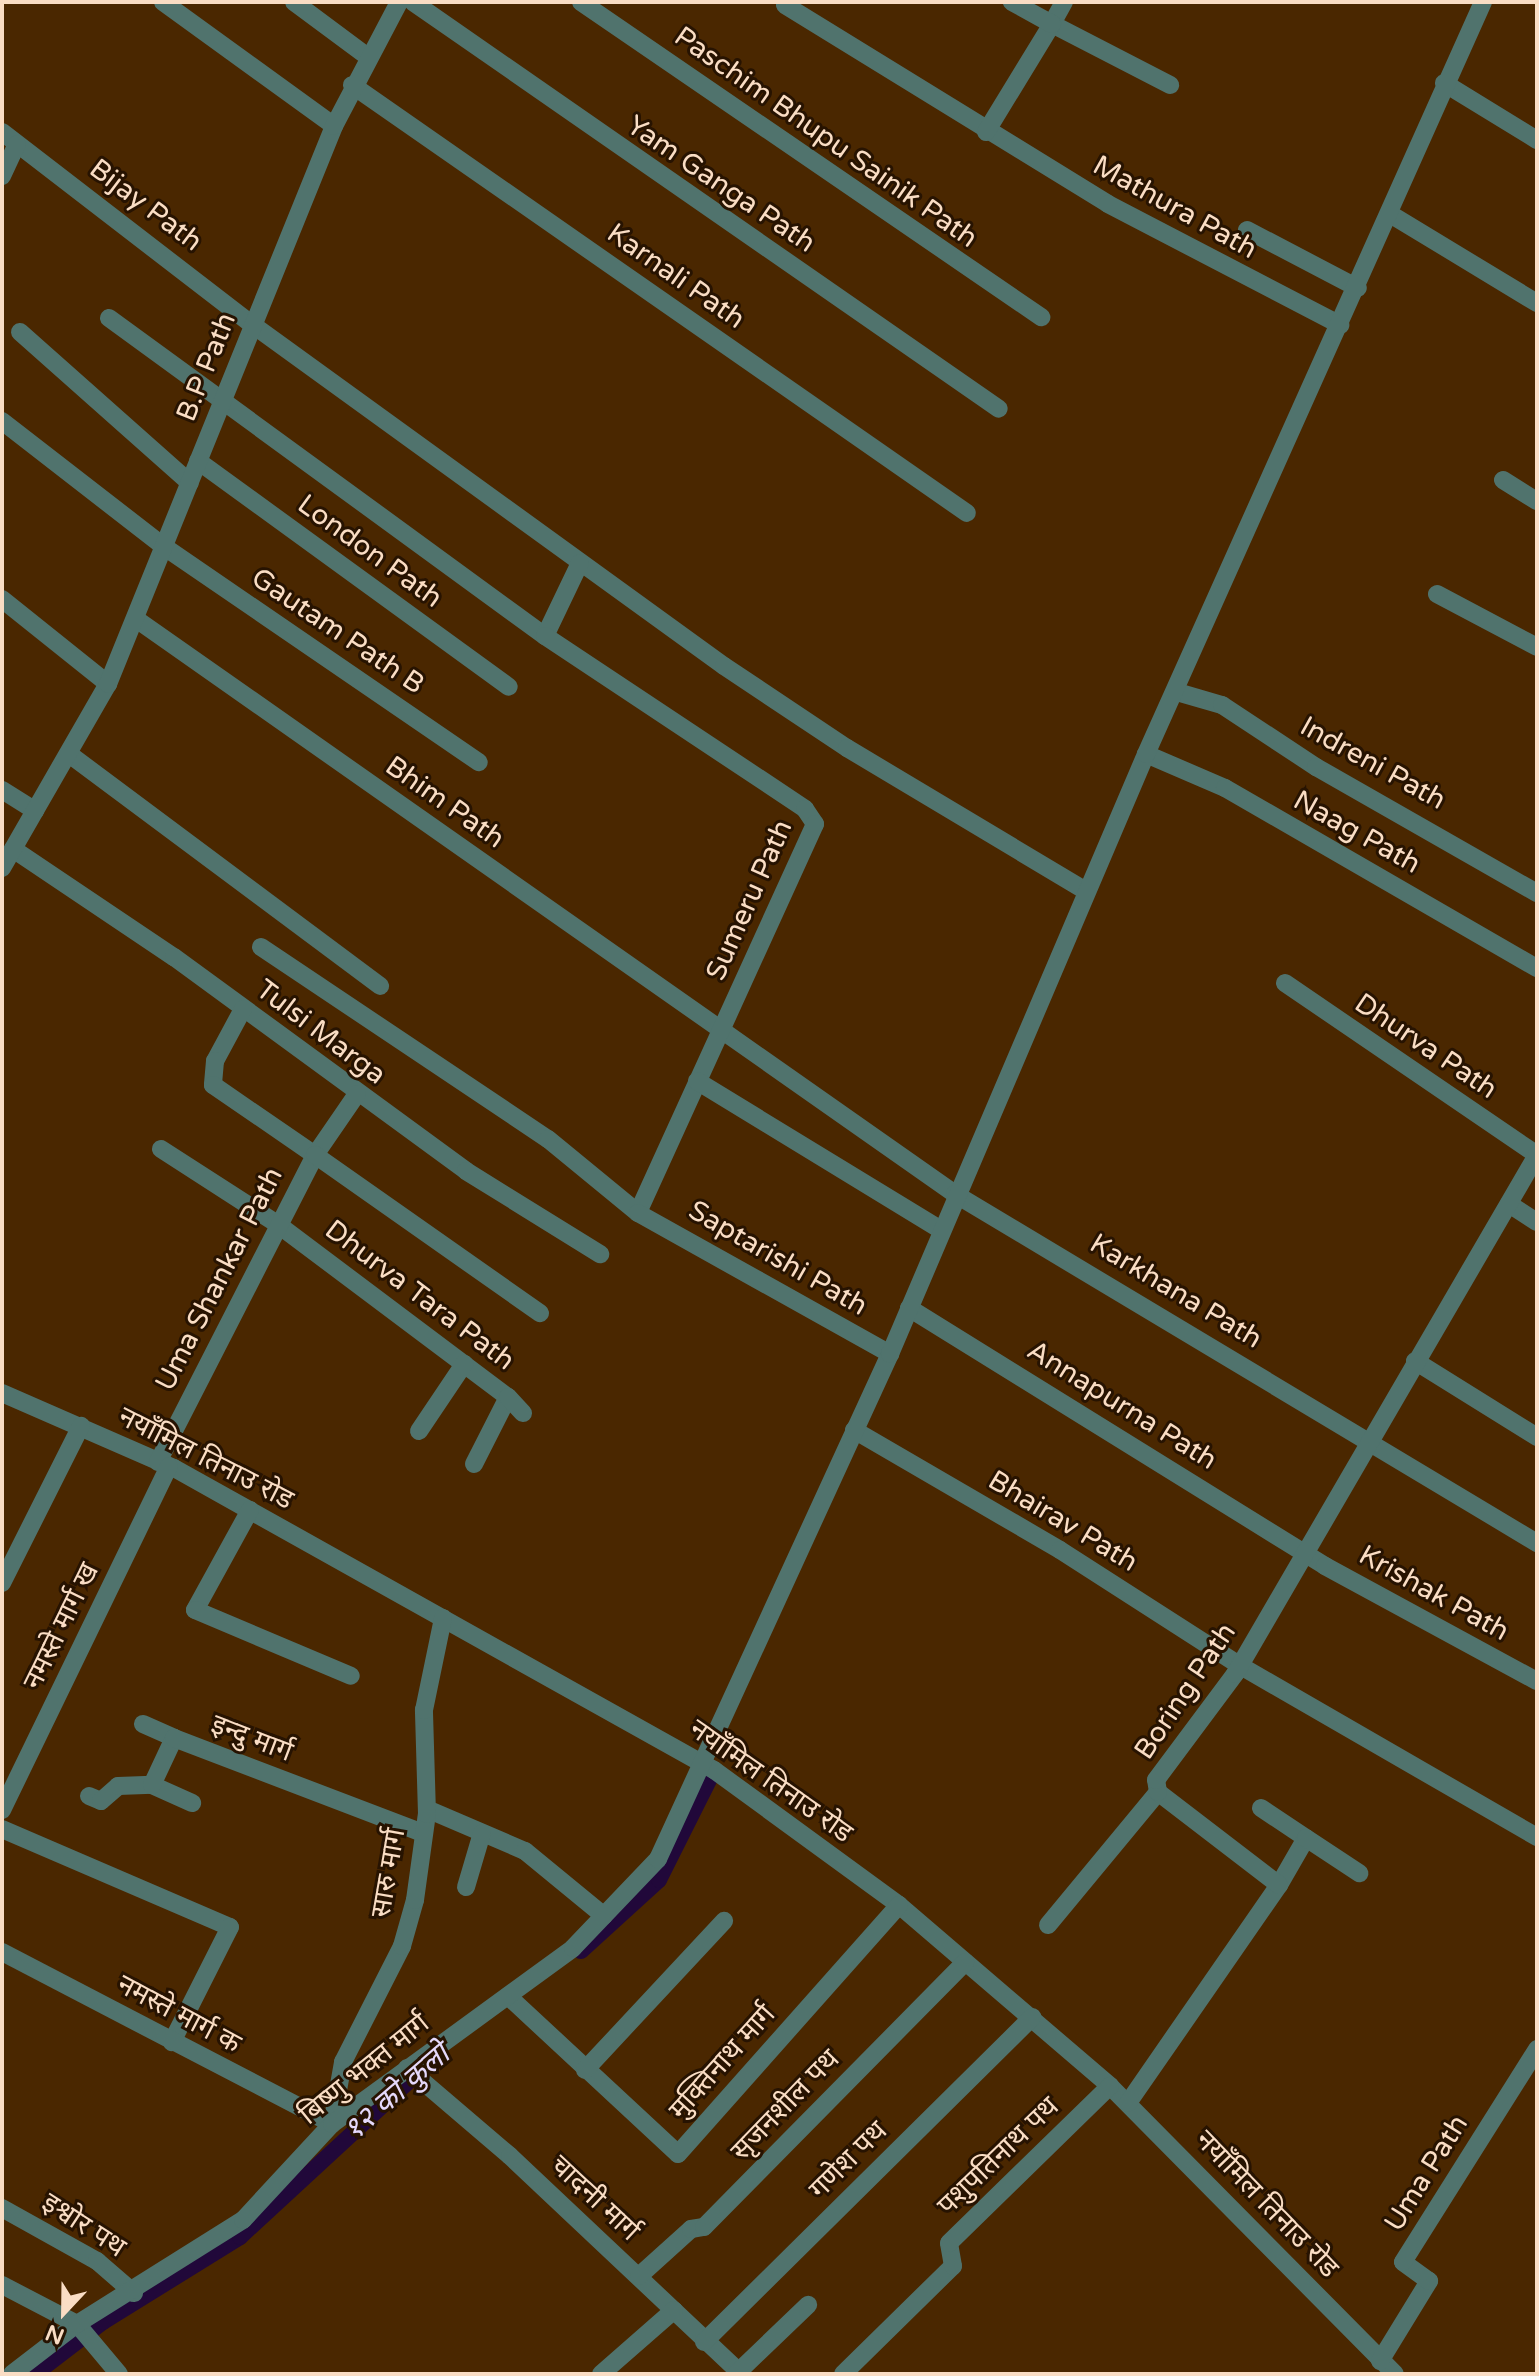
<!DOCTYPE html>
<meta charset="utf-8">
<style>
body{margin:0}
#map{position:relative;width:1539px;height:2376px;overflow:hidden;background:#4a2700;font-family:"Varela Round","Noto Sans Devanagari",sans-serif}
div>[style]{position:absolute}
.canal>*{height:16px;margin:-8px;padding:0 8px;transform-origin:8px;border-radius:8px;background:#21083a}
.minor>*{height:18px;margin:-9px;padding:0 9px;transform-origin:9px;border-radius:9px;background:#50736d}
span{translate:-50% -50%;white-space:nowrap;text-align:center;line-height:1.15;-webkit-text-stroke:6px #271301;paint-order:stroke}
.street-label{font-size:28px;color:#faddc4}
.water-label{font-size:30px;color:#e5d9fb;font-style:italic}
.frame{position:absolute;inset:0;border:4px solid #faddc4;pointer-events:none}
.north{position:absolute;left:24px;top:2272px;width:80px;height:80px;-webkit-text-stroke:6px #271301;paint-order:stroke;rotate:202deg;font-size:22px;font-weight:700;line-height:32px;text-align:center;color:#faddc4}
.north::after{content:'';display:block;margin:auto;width:28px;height:36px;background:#faddc4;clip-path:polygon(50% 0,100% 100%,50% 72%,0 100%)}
</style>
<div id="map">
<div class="canal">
<div style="left:581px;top:1951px;width:105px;rotate:-42.3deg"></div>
<div style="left:659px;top:1880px;width:123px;rotate:-63.4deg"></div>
<div style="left:35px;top:2374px;width:86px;rotate:-37.4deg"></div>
<div style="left:103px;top:2322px;width:161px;rotate:-31.8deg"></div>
<div style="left:240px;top:2237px;width:251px;rotate:-42.7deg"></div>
</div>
<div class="minor">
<div style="left:163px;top:2px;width:211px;rotate:35.9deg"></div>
<div style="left:294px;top:2px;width:92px;rotate:36.6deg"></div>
<div style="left:413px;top:2px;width:713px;rotate:34.78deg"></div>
<div style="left:581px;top:2px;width:558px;rotate:34.4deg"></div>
<div style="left:1064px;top:2px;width:25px;rotate:119deg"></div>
<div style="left:1052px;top:24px;width:133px;rotate:27.3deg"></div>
<div style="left:785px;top:5px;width:379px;rotate:31.6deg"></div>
<div style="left:1108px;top:204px;width:262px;rotate:27.5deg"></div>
<div style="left:1444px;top:83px;width:109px;rotate:31.5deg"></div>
<div style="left:352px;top:85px;width:749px;rotate:34.84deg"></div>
<div style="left:2px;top:132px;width:317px;rotate:37.6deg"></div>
<div style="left:253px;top:325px;width:581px;rotate:35.9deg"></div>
<div style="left:724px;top:666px;width:148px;rotate:33.7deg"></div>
<div style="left:847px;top:748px;width:279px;rotate:30.9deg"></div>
<div style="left:986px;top:132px;width:127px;rotate:-58.6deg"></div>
<div style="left:1052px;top:24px;width:46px;rotate:-151.2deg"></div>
<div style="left:2px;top:176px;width:35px;rotate:-65deg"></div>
<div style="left:1390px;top:214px;width:172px;rotate:31.2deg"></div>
<div style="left:1247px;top:230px;width:125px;rotate:27.6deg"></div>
<div style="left:109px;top:318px;width:540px;rotate:36.11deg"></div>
<div style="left:545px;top:636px;width:81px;rotate:-64.4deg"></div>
<div style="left:20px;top:332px;width:227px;rotate:41.6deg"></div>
<div style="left:2px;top:421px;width:207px;rotate:37.8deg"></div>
<div style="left:166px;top:548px;width:379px;rotate:34.4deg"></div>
<div style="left:198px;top:461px;width:384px;rotate:36deg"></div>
<div style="left:1503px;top:480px;width:40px;rotate:32deg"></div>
<div style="left:1437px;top:594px;width:113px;rotate:27.9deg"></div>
<div style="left:2px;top:599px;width:136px;rotate:38.7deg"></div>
<div style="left:136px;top:619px;width:1001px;rotate:35.07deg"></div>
<div style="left:955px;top:1194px;width:679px;rotate:30.95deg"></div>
<div style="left:545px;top:636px;width:312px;rotate:33.6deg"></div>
<div style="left:805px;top:809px;width:18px;rotate:56deg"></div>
<div style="left:815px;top:824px;width:427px;rotate:114.5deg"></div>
<div style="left:1177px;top:692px;width:47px;rotate:16.1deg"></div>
<div style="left:1222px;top:705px;width:113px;rotate:33.4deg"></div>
<div style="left:1316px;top:767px;width:254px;rotate:29.7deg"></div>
<div style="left:69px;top:754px;width:388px;rotate:36.7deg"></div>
<div style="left:1146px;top:754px;width:86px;rotate:23.3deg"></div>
<div style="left:1225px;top:788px;width:360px;rotate:30deg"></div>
<div style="left:2px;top:790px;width:39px;rotate:32deg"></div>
<div style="left:13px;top:849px;width:194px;rotate:33.9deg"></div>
<div style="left:174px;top:957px;width:362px;rotate:36.2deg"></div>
<div style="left:466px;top:1171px;width:158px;rotate:31.8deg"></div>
<div style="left:2px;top:868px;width:212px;rotate:-60.1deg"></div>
<div style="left:108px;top:684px;width:602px;rotate:-67.95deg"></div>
<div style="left:334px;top:126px;width:140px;rotate:-62.3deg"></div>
<div style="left:261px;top:947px;width:345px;rotate:33.8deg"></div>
<div style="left:548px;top:1139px;width:117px;rotate:39.4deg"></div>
<div style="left:638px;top:1213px;width:289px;rotate:29.2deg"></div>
<div style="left:1285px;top:983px;width:305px;rotate:34.3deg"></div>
<div style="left:243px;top:1009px;width:59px;rotate:118.3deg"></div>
<div style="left:215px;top:1061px;width:24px;rotate:95deg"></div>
<div style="left:213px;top:1085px;width:124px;rotate:34.5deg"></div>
<div style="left:315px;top:1155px;width:74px;rotate:-55.5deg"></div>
<div style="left:697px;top:1081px;width:286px;rotate:31.4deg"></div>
<div style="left:161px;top:1149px;width:137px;rotate:32.8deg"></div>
<div style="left:276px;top:1223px;width:290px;rotate:36.9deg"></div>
<div style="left:508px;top:1397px;width:75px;rotate:116.9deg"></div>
<div style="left:1509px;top:1204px;width:33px;rotate:33deg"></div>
<div style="left:909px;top:1308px;width:490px;rotate:31.8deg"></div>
<div style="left:1325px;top:1566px;width:241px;rotate:28.5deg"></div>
<div style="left:1415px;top:1361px;width:144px;rotate:31.9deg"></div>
<div style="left:2px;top:1393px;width:188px;rotate:23.6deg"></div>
<div style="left:174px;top:1468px;width:619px;rotate:29.22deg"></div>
<div style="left:714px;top:1770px;width:229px;rotate:36.1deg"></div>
<div style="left:899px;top:1905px;width:278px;rotate:40.6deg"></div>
<div style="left:1110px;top:2086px;width:405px;rotate:45.3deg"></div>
<div style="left:508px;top:1397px;width:22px;rotate:47deg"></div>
<div style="left:854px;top:1430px;width:238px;rotate:30.2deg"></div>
<div style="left:1060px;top:1550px;width:213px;rotate:32.7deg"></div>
<div style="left:1239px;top:1665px;width:344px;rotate:30deg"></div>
<div style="left:419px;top:1431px;width:81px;rotate:-56.1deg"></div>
<div style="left:158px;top:1462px;width:345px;rotate:-62.9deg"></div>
<div style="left:315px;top:1155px;width:275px;rotate:35.1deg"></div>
<div style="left:250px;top:1510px;width:114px;rotate:118.8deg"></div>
<div style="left:195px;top:1610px;width:169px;rotate:22.9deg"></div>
<div style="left:2px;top:1583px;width:176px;rotate:-63.3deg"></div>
<div style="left:143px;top:1724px;width:34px;rotate:24deg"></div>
<div style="left:152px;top:1785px;width:44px;rotate:24.2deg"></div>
<div style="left:89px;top:1796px;width:13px;rotate:23deg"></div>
<div style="left:101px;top:1801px;width:23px;rotate:-41deg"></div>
<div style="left:118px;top:1786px;width:34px;rotate:-2deg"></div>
<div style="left:152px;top:1785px;width:52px;rotate:-64.9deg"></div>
<div style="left:174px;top:1738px;width:267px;rotate:20.9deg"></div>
<div style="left:1261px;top:1808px;width:54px;rotate:33.7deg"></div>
<div style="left:427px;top:1809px;width:107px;rotate:23.2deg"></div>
<div style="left:525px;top:1851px;width:102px;rotate:39.4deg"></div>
<div style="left:2px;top:1810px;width:382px;rotate:-64.1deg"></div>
<div style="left:2px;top:1829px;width:248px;rotate:23.3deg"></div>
<div style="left:230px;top:1927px;width:129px;rotate:116.8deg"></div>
<div style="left:1279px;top:1885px;width:54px;rotate:-60.1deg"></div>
<div style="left:1306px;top:1838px;width:64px;rotate:33.4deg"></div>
<div style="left:466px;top:1887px;width:56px;rotate:-73.5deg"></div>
<div style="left:1048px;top:1925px;width:173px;rotate:-50.4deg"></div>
<div style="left:2px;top:1952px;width:372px;rotate:27.5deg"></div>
<div style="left:332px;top:2124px;width:63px;rotate:-79.9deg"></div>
<div style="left:343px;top:2062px;width:130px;rotate:-63deg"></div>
<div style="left:402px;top:1946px;width:48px;rotate:-74.2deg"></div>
<div style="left:415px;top:1900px;width:87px;rotate:-82.1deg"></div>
<div style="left:427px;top:1814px;width:104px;rotate:-91.7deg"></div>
<div style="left:424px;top:1710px;width:94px;rotate:-78.3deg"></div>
<div style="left:508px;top:1996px;width:232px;rotate:42.9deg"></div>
<div style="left:678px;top:2154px;width:333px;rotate:-48.4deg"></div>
<div style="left:407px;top:2068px;width:135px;rotate:40.5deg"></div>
<div style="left:510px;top:2156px;width:318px;rotate:43.3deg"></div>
<div style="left:585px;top:2070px;width:204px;rotate:-47deg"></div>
<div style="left:1128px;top:2103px;width:265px;rotate:-55.3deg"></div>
<div style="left:1279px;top:1885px;width:153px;rotate:-142.5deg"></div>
<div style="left:1158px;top:1792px;width:12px;rotate:-99deg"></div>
<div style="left:1156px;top:1780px;width:132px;rotate:-53.3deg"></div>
<div style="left:1235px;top:1674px;width:600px;rotate:-59.81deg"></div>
<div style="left:2px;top:2208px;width:109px;rotate:29.2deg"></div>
<div style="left:97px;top:2261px;width:49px;rotate:40.9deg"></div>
<div style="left:639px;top:2276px;width:70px;rotate:-42.1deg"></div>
<div style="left:691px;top:2229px;width:13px;rotate:-9deg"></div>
<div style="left:704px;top:2227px;width:372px;rotate:-45.4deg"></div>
<div style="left:2px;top:2285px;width:85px;rotate:27.5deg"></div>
<div style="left:77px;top:2324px;width:65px;rotate:50deg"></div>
<div style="left:704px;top:2342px;width:462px;rotate:-44.7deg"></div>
<div style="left:1380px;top:2361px;width:94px;rotate:-58.5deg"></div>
<div style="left:1429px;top:2281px;width:32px;rotate:-144deg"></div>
<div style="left:1403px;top:2262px;width:252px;rotate:-57.8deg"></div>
<div style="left:12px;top:2374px;width:82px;rotate:-37.6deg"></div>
<div style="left:77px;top:2324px;width:196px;rotate:-32.1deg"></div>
<div style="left:243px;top:2220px;width:131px;rotate:-47.2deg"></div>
<div style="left:332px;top:2124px;width:298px;rotate:-36.1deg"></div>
<div style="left:573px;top:1948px;width:123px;rotate:-46.3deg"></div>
<div style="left:658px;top:1859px;width:556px;rotate:-65.33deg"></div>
<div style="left:890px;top:1354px;width:652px;rotate:-66.89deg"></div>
<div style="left:1146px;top:754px;width:824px;rotate:-65.86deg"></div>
<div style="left:601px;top:2374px;width:97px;rotate:-41.2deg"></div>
<div style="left:736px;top:2374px;width:100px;rotate:-43.8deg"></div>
<div style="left:843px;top:2374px;width:154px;rotate:-44.5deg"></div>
<div style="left:953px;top:2266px;width:23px;rotate:-100deg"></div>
<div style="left:949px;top:2243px;width:225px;rotate:-44.3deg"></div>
</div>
<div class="street-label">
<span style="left:826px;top:137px;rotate:35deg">Paschim Bhupu Sainik Path</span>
<span style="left:721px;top:184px;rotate:34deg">Yam Ganga Path</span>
<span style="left:146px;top:205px;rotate:37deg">Bijay Path</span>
<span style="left:1175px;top:207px;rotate:29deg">Mathura Path</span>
<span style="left:676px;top:276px;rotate:35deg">Karnali Path</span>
<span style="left:206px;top:367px;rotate:-68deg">B.P Path</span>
<span style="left:370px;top:551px;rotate:36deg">London Path</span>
<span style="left:338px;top:631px;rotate:34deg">Gautam Path B</span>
<span style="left:1373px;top:763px;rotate:29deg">Indreni Path</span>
<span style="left:445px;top:802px;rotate:35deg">Bhim Path</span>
<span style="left:1357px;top:832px;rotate:29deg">Naag Path</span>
<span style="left:749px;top:900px;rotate:-66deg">Sumeru Path</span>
<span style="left:321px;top:1032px;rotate:37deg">Tulsi Marga</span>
<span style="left:1426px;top:1046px;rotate:34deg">Dhurva Path</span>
<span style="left:778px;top:1258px;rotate:30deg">Saptarishi Path</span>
<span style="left:219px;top:1279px;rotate:-63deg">Uma Shankar Path</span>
<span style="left:1176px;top:1291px;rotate:31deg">Karkhana Path</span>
<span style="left:420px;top:1295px;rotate:37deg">Dhurva Tara Path</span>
<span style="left:1122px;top:1405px;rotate:32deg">Annapurna Path</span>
<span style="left:206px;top:1458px;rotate:27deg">नयाँमिल तिनाउ रोड</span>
<span style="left:1063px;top:1521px;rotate:31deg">Bhairav Path</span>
<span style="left:1434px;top:1593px;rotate:29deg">Krishak Path</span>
<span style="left:61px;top:1626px;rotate:-64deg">नमस्ते मार्ग ख</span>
<span style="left:1185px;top:1691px;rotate:-56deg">Boring Path</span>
<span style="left:252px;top:1738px;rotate:21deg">इन्दु मार्ग</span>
<span style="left:771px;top:1781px;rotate:35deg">नयाँमिल तिनाउ रोड</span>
<span style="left:388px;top:1873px;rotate:-80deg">सारु मार्ग</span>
<span style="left:179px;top:2014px;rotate:28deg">नमस्ते मार्ग क</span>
<span style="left:722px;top:2062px;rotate:-48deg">मुक्तिनाथ मार्ग</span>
<span style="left:364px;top:2069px;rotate:-39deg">बिष्णु भक्त मार्ग</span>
<span style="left:785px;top:2105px;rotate:-46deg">सृजनशील पथ</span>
<span style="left:998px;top:2156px;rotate:-44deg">पशुपतिनाथ पथ</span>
<span style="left:848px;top:2160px;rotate:-45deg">गणेश पथ</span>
<span style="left:1426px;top:2173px;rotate:-58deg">Uma Path</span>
<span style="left:595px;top:2198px;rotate:43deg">चादनी मार्ग</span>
<span style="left:1267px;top:2204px;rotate:46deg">नयाँमिल तिनाउ रोड</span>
<span style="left:84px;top:2225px;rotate:33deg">इश्वोर पथ</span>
</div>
<div class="water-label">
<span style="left:397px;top:2093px;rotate:-41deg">१२ को कुलो</span>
</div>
<div class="frame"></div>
<div class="north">N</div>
</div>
